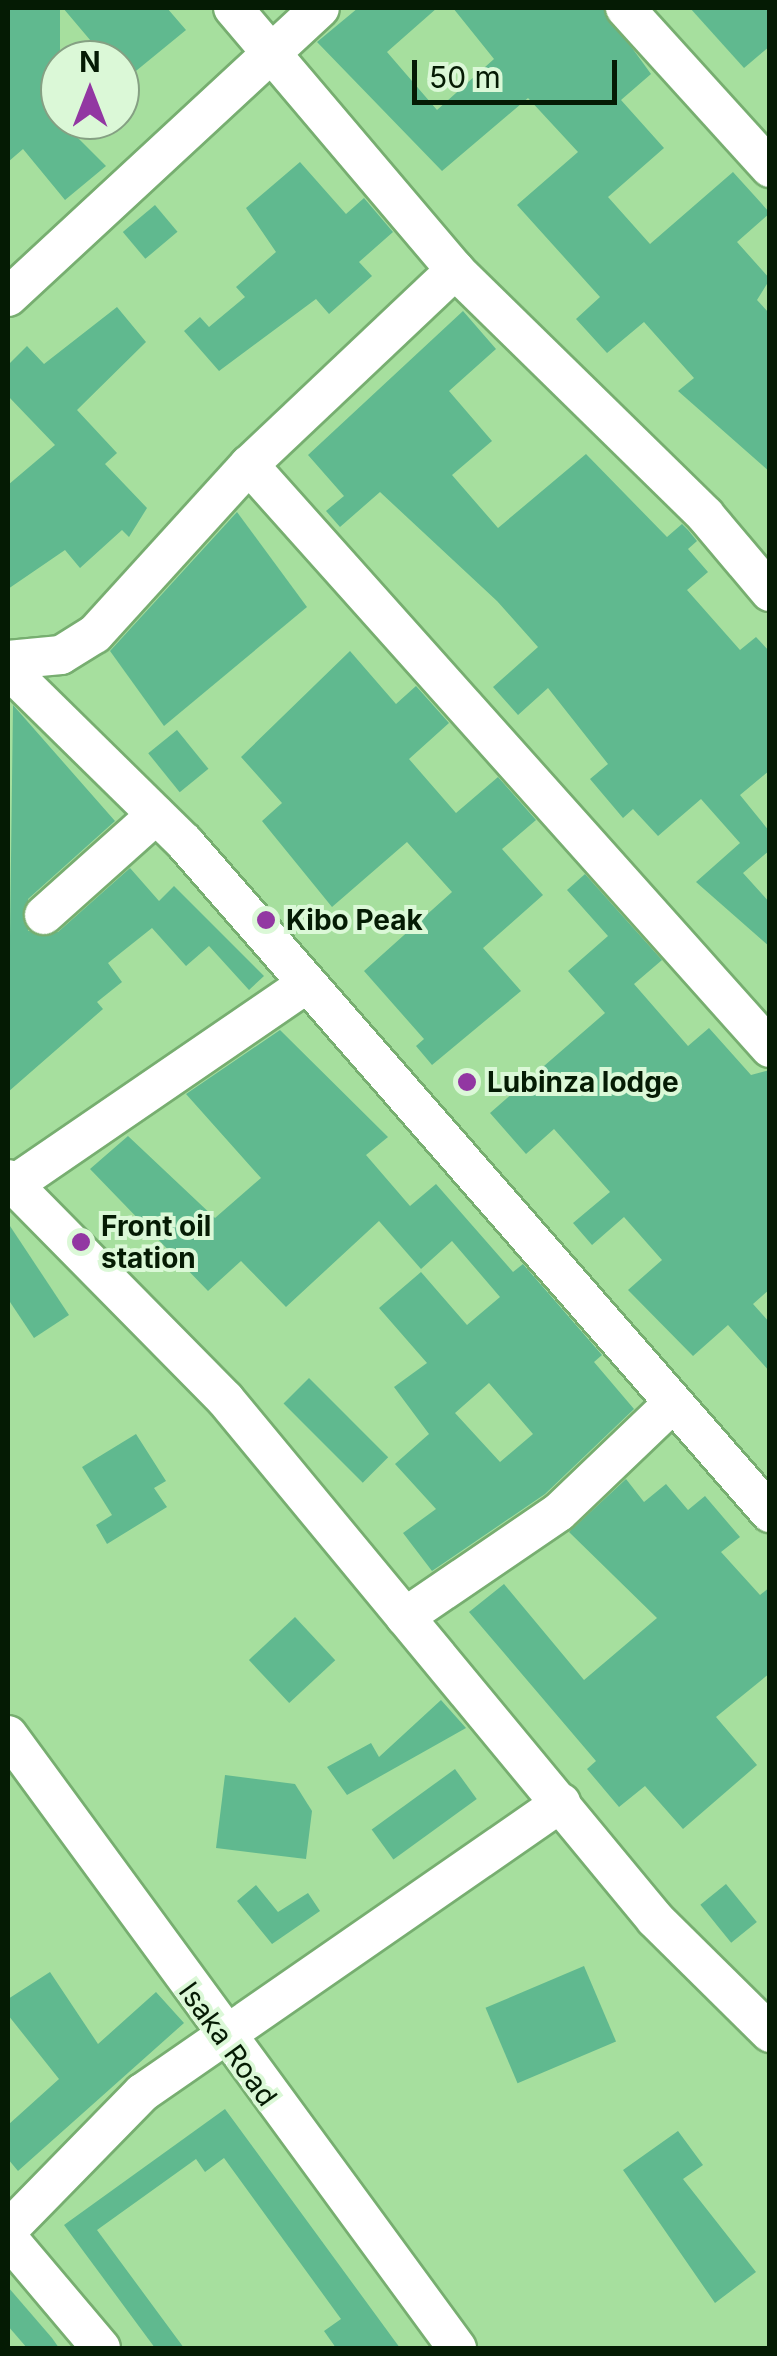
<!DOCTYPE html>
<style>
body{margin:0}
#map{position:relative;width:777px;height:2356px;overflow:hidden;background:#a6df9e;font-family:Inter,sans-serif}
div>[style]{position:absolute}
.building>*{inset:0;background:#60b98f;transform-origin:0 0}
.roads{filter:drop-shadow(2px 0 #77ae70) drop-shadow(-2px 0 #77ae70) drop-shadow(0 2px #77ae70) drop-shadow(0 -2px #77ae70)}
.minor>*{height:38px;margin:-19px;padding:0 19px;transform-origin:19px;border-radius:19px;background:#fff}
.dots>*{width:28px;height:28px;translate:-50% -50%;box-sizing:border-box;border:5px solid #dbf8d7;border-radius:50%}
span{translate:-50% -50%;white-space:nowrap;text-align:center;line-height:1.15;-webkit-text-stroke:8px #dbf8d7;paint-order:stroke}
.poi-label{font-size:28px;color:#051b04;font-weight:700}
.left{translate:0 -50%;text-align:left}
.street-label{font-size:28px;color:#051b04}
.frame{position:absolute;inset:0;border:10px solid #051b04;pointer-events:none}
.north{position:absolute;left:40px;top:40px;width:100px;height:100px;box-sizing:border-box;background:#dbf8d7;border:2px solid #85a083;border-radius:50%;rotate:0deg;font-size:28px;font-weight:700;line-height:40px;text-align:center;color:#051b04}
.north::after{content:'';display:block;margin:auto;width:35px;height:45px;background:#9237a2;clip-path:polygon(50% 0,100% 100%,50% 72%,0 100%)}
.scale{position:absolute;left:412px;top:60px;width:205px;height:45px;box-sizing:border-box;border:5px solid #051b04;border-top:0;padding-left:12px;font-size:30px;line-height:35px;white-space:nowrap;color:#051b04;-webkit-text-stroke:8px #dbf8d7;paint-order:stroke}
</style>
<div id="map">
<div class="building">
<div style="clip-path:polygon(8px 8px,60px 8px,60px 120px,106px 166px,65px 200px,23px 149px,8px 162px)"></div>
<div style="clip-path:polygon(63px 8px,167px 8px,186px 30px,120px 84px,120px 60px,107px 60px)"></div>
<div style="clip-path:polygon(358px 8px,437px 8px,387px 52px,437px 110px,494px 59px,453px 8px,603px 8px,651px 74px,621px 100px,664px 148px,608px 197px,650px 244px,733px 172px,770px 213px,737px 242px,770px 279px,757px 300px,770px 314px,770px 472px,678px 391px,694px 378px,644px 322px,607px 353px,576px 319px,600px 297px,517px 205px,578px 152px,528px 98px,442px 171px,317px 42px)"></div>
<div style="clip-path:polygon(690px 8px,770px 8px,770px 46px,744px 68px)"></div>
<div style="clip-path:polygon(300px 162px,346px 214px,364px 198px,393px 232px,359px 262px,372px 276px,329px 314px,316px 299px,219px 371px,184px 331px,200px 317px,209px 327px,245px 297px,236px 287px,276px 252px,246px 208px)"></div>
<div style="left:155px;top:205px;width:35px;height:42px;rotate:50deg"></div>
<div style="clip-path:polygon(117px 307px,146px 342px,77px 410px,117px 453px,105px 464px,147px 508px,129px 537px,122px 530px,80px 568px,65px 550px,8px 589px,8px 485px,55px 445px,8px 396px,8px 365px,27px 346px,44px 364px)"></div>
<div style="clip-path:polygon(463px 311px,496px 349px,449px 391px,492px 441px,452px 475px,498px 528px,586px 454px,667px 537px,682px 524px,688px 530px,697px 541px,688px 549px,708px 572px,687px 590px,740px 650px,756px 637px,770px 652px,770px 770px,740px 795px,770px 832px,770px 850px,743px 873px,770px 903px,770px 947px,696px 882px,740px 843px,701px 799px,658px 836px,633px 809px,623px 818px,590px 779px,608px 764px,548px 688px,518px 715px,493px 687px,538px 647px,497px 601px,380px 492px,340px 527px,326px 511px,344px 496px,308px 455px)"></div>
<div style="clip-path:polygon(237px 512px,307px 607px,164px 726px,110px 651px)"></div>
<div style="clip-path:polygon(350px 651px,396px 704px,416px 686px,449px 723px,409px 759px,456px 813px,498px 777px,536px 820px,502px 849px,543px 895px,483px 948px,521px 991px,432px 1065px,416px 1046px,424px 1039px,364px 971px,452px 892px,407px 842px,332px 907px,262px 821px,282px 803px,241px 757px)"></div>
<div style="clip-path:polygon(13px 705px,115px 821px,28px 899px,28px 931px,58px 932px,130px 868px,159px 901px,174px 886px,264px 976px,249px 990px,209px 946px,186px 966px,152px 928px,108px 963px,122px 982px,97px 1002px,103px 1009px,8px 1092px)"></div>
<div style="left:177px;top:730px;width:50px;height:37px;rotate:51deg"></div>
<div style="clip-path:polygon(585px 874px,662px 960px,634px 984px,688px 1046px,709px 1028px,751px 1075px,770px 1070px,770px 1289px,753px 1304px,770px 1323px,770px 1372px,728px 1325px,693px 1356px,628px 1290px,662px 1260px,624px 1217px,592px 1245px,573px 1223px,610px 1192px,554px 1129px,526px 1154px,490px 1113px,605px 1013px,568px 971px,608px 936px,567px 890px)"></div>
<div style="clip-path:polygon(evenodd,280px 1030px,388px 1137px,366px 1155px,410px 1206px,436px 1184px,513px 1272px,523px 1264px,602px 1355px,594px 1362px,634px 1409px,545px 1494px,432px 1571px,403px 1533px,436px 1509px,395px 1464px,429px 1434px,394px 1387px,427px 1363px,379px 1308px,421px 1272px,467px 1325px,500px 1297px,452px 1241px,421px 1269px,379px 1221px,286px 1307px,241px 1261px,208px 1291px,90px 1169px,128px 1136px,215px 1218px,261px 1178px,186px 1094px,280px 1030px,489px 1383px,533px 1434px,500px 1462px,455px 1413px,489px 1383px)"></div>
<div style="clip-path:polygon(8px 1223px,69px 1315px,34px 1338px,8px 1299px)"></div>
<div style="left:309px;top:1378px;width:112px;height:36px;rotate:45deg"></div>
<div style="clip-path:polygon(136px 1434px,166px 1481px,154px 1488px,167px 1507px,107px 1544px,96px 1525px,112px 1515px,82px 1467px)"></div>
<div style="clip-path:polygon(626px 1479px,644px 1502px,666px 1484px,688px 1510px,705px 1496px,740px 1537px,721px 1552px,760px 1595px,770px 1587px,770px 1673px,716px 1717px,757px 1765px,683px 1829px,645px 1786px,619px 1807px,587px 1769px,596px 1761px,469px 1612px,504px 1584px,584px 1680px,657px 1618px,569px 1532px)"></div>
<div style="left:295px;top:1617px;width:59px;height:63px;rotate:47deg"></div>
<div style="clip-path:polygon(441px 1700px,466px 1728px,347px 1795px,327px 1767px,371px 1743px,379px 1757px)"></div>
<div style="left:455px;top:1769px;width:37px;height:103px;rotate:54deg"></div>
<div style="clip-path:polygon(225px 1775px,295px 1784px,312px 1811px,306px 1859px,216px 1848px)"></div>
<div style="left:726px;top:1884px;width:49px;height:33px;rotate:51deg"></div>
<div style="clip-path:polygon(256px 1885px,278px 1912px,308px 1893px,320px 1911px,272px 1944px,237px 1901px)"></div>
<div style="left:584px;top:1966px;width:82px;height:107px;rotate:67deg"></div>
<div style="clip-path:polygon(50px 1972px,98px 2044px,156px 1992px,184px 2023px,18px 2171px,8px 2159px,8px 2125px,59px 2079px,8px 2015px,8px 1999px)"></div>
<div style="clip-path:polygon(225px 2109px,400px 2348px,336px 2348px,324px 2331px,341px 2319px,224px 2158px,205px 2172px,196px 2159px,97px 2230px,184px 2348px,155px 2348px,64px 2225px)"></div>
<div style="clip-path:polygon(678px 2131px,703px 2165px,683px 2179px,756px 2272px,715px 2303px,623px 2170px)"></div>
<div style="clip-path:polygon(8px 2287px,52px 2338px,59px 2348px,27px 2348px,8px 2326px)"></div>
</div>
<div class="roads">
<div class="minor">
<div style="left:233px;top:8px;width:343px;rotate:49.7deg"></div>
<div style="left:455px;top:270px;width:350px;rotate:44.4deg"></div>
<div style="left:705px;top:515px;width:101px;rotate:49.8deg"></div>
<div style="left:625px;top:8px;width:216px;rotate:47.8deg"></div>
<div style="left:8px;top:297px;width:425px;rotate:-42.8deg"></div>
<div style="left:249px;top:465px;width:782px;rotate:48.21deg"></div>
<div style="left:8px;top:660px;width:53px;rotate:-5.4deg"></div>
<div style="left:61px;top:655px;width:40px;rotate:-32deg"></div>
<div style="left:95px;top:634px;width:229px;rotate:-47.7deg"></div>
<div style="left:249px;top:465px;width:284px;rotate:-43.4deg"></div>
<div style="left:8px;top:669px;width:247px;rotate:44.5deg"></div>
<div style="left:184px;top:842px;width:891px;rotate:48.87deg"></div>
<div style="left:44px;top:915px;width:150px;rotate:-41.8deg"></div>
<div style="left:8px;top:1179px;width:309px;rotate:45.4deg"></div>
<div style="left:225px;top:1399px;width:675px;rotate:50.41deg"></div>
<div style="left:655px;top:1919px;width:162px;rotate:44.7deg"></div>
<div style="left:13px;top:1185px;width:356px;rotate:-34.4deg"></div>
<div style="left:405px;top:1617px;width:186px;rotate:-34.3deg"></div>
<div style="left:559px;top:1512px;width:158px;rotate:-43.7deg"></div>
<div style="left:8px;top:1735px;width:760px;rotate:53.78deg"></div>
<div style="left:8px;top:2230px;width:192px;rotate:-45.6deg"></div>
<div style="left:142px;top:2093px;width:510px;rotate:-34.69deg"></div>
<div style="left:8px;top:2238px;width:144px;rotate:49.8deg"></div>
</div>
</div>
<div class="dots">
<div style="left:266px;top:920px;background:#9237a2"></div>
<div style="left:467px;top:1082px;background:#9237a2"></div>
<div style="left:81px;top:1242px;background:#9237a2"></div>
</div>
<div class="poi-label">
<span class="left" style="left:286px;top:920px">Kibo Peak</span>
<span class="left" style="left:487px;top:1082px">Lubinza lodge</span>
<span class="left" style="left:101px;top:1242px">Front oil<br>station</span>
</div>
<div class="street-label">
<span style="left:228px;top:2044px;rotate:54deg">Isaka Road</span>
</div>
<div class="frame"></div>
<div class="north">N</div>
<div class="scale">50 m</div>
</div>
